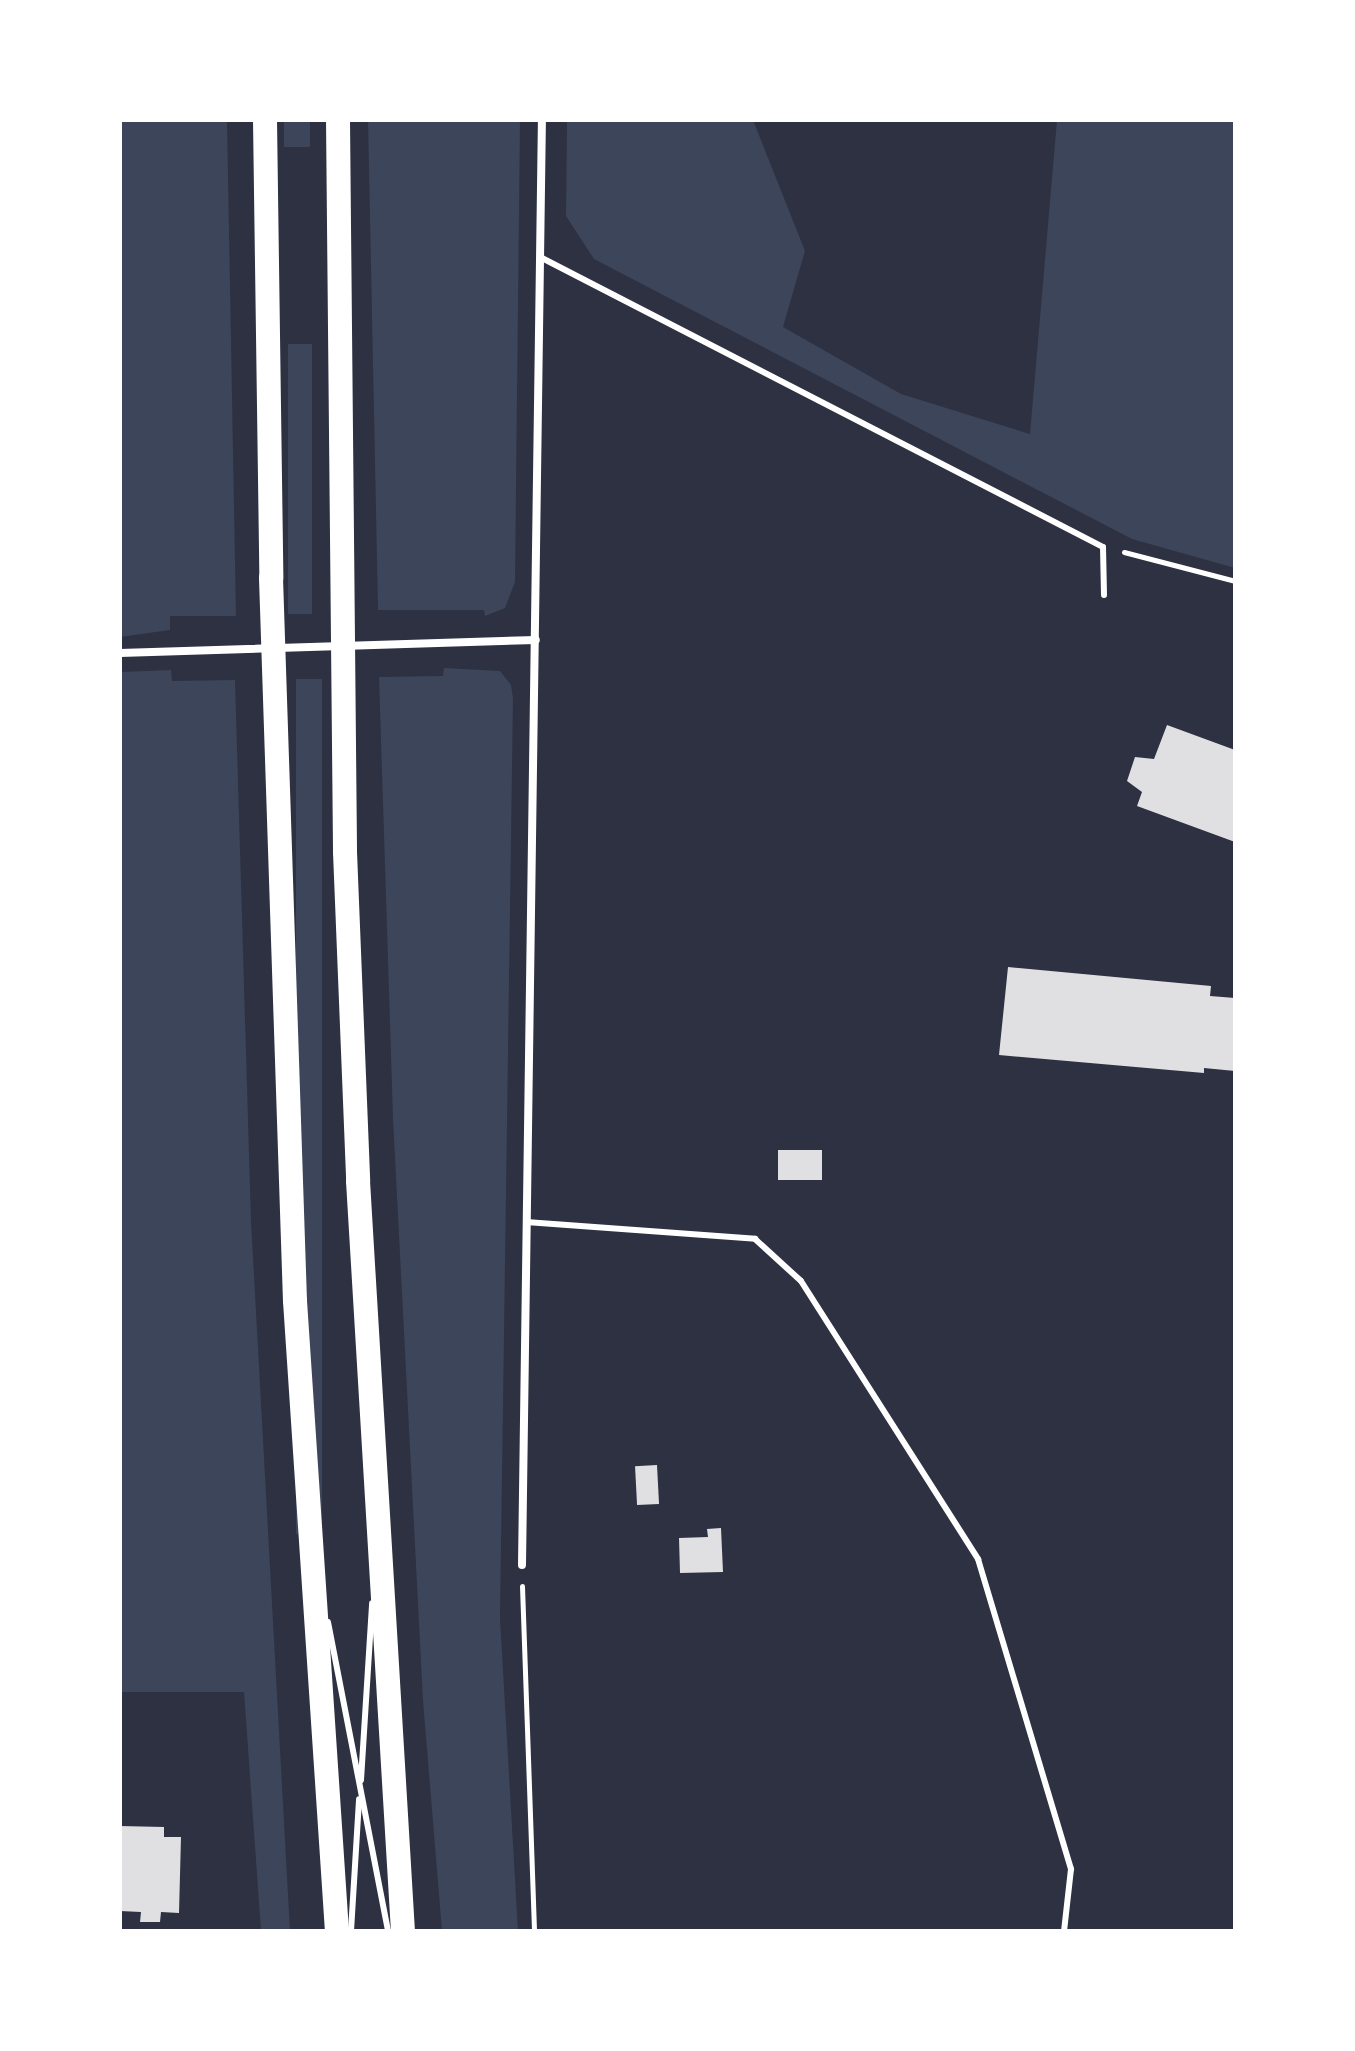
<!DOCTYPE html>
<style>
body{margin:0}
#map{position:relative;width:1355px;height:2051px;overflow:hidden;background:#2d3142;font-family:Roboto,sans-serif}
div>[style]{position:absolute}
.green>*{inset:0;background:#3c4559;transform-origin:0 0}
.building>*{inset:0;background:#e0e0e3;transform-origin:0 0}
.path>*{height:5px;margin:-2.5px;padding:0 2.5px;transform-origin:2.5px;border-radius:2.5px;background:#fff}
.service>*{height:6px;margin:-3px;padding:0 3px;transform-origin:3px;border-radius:3px;background:#fff}
.minor>*{height:8px;margin:-4px;padding:0 4px;transform-origin:4px;border-radius:4px;background:#fff}
.motorway>*{height:24px;margin:-12px;padding:0 12px;transform-origin:12px;border-radius:12px;background:#fff}
span{translate:-50% -50%;white-space:nowrap;text-align:center;line-height:1.15;-webkit-text-stroke:7px #fff;paint-order:stroke}
.frame{position:absolute;inset:0;border:122px solid #fff;pointer-events:none}
</style>
<div id="map">
<div class="green">
<div style="clip-path:polygon(120px 120px,227px 120px,236px 616px,170px 616px,170px 630px,120px 637px)"></div>
<div style="left:284px;top:120px;width:26px;height:27px"></div>
<div style="clip-path:polygon(368px 120px,520px 120px,515px 582px,505px 608px,485px 616px,484px 610px,378px 610px)"></div>
<div style="clip-path:polygon(567px 120px,753px 120px,805px 251px,783px 327px,901px 394px,1030px 434px,1057px 120px,1235px 120px,1235px 568px,1132px 539px,594px 259px,566px 216px)"></div>
<div style="left:288px;top:344px;width:24px;height:270px"></div>
<div style="clip-path:polygon(444px 668px,500px 671px,511px 685px,513px 698px,500px 1618px,518px 1931px,442px 1931px,423px 1701px,393px 1119px,379px 677px,443px 676px)"></div>
<div style="clip-path:polygon(171px 670px,172px 681px,235px 680px,251px 1221px,290px 1931px,261px 1931px,244px 1692px,120px 1692px,120px 672px)"></div>
<div style="left:296px;top:679px;width:26px;height:855px"></div>
</div>
<div class="building">
<div style="clip-path:polygon(1167px 725px,1235px 750px,1235px 842px,1137px 806px,1142px 792px,1127px 781px,1135px 757px,1154px 759px)"></div>
<div style="clip-path:polygon(1008px 967px,1211px 986px,1210px 996px,1235px 998px,1235px 1071px,1204px 1068px,1204px 1073px,999px 1055px)"></div>
<div style="left:778px;top:1150px;width:44px;height:30px"></div>
<div style="left:657px;top:1465px;width:39px;height:22px;rotate:87deg"></div>
<div style="clip-path:polygon(721px 1528px,723px 1572px,680px 1573px,679px 1538px,708px 1537px,707px 1529px)"></div>
<div style="clip-path:polygon(120px 1826px,164px 1827px,164px 1837px,181px 1837px,179px 1913px,161px 1912px,160px 1922px,140px 1922px,141px 1912px,120px 1911px)"></div>
</div>
<div class="path">
<div style="left:1124px;top:552px;width:115px;rotate:14.6deg"></div>
<div style="left:522px;top:1586px;width:345px;rotate:88deg"></div>
</div>
<div class="service">
<div style="left:540px;top:257px;width:633px;rotate:27.25deg"></div>
<div style="left:1103px;top:547px;width:48px;rotate:88.8deg"></div>
<div style="left:526px;top:1222px;width:230px;rotate:4.2deg"></div>
<div style="left:755px;top:1239px;width:62px;rotate:42.4deg"></div>
<div style="left:801px;top:1281px;width:330px;rotate:57.5deg"></div>
<div style="left:978px;top:1559px;width:324px;rotate:73.3deg"></div>
<div style="left:1071px;top:1869px;width:62px;rotate:96.4deg"></div>
<div style="left:328px;top:1622px;width:315px;rotate:79deg"></div>
<div style="left:361px;top:1780px;width:177px;rotate:-86.4deg"></div>
<div style="left:351px;top:1931px;width:132px;rotate:-86.5deg"></div>
</div>
<div class="minor">
<div style="left:120px;top:653px;width:416px;rotate:-1.8deg"></div>
<div style="left:522px;top:1565px;width:1445px;rotate:-89.21deg"></div>
</div>
<div class="motorway">
<div style="left:265px;top:120px;width:458px;rotate:89.2deg"></div>
<div style="left:271px;top:578px;width:723px;rotate:88.1deg"></div>
<div style="left:295px;top:1301px;width:631px;rotate:86.19deg"></div>
<div style="left:338px;top:120px;width:732px;rotate:89.45deg"></div>
<div style="left:345px;top:852px;width:329px;rotate:87.7deg"></div>
<div style="left:358px;top:1181px;width:751px;rotate:86.57deg"></div>
</div>
<div class="frame"></div>
</div>
